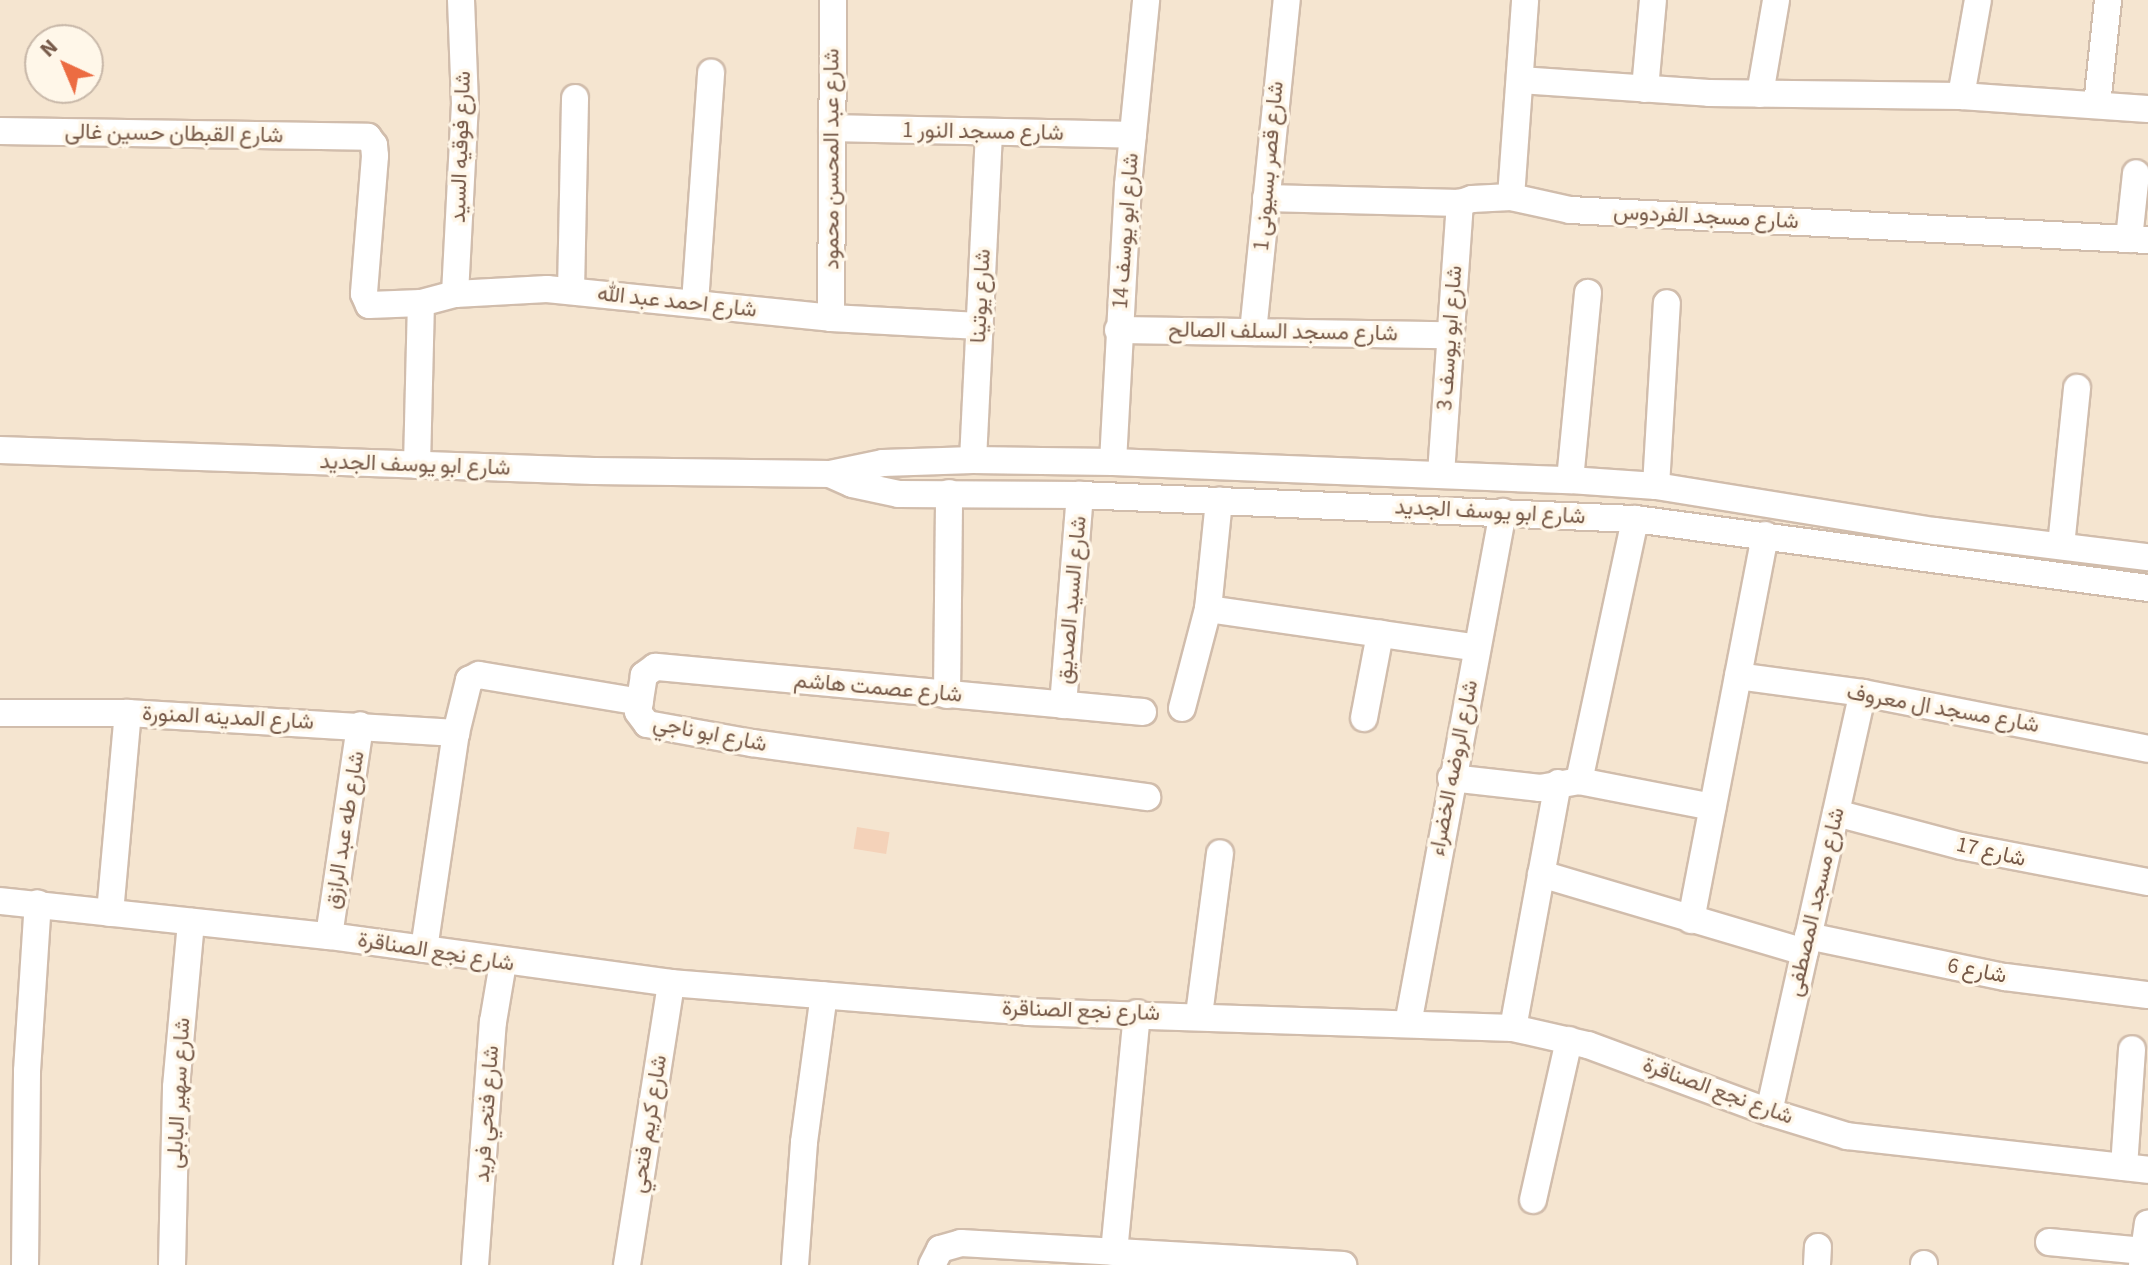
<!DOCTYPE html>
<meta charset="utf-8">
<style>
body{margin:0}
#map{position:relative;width:2148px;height:1265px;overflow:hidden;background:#fdf3e2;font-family:"Source Sans 3",Vazirmatn,sans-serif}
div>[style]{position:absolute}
.residential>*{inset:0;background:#f5e5d0}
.building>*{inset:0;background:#f4d2b9;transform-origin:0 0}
.roads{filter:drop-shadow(2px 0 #d1bdac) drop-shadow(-2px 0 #d1bdac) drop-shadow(0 2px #d1bdac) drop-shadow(0 -2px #d1bdac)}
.minor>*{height:26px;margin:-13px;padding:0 13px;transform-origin:13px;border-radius:13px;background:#fff}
span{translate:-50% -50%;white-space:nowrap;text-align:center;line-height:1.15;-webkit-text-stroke:7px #fff7e9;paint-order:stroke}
.street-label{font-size:22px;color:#765948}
.north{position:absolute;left:24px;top:24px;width:80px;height:80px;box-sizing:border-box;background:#fff7e9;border:2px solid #c8b8a9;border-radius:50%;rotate:316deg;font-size:22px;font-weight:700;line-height:32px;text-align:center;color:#765948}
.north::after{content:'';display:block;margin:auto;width:28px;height:36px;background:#ec6c42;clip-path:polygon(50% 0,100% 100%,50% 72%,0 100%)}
</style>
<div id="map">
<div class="residential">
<div style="clip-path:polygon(evenodd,0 0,2148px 0,2148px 1265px,0 1265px,0 0,40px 40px,88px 40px,88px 88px,40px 88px,40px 40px)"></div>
</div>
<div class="building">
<div style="left:857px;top:827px;width:33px;height:22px;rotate:9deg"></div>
</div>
<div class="roads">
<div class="minor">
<div style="left:1520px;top:80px;width:189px;rotate:3.9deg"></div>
<div style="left:1709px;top:93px;width:252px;rotate:0.7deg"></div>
<div style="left:1961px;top:96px;width:187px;rotate:4deg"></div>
<div style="left:1645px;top:89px;width:89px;rotate:-84.9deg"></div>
<div style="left:1760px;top:94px;width:95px;rotate:-80.3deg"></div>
<div style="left:1961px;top:96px;width:97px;rotate:-80deg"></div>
<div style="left:2097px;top:105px;width:106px;rotate:-84deg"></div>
<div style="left:832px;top:128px;width:301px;rotate:1.3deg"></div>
<div style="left:0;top:131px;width:368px;rotate:0.9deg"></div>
<div style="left:368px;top:137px;width:10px;rotate:53deg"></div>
<div style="left:374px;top:145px;width:11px;rotate:85deg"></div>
<div style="left:375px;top:156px;width:138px;rotate:94.6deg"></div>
<div style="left:364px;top:294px;width:12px;rotate:66deg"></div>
<div style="left:369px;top:305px;width:52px;rotate:-2.2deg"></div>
<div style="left:421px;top:303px;width:35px;rotate:-15deg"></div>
<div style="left:455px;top:294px;width:92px;rotate:-3.1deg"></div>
<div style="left:547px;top:289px;width:285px;rotate:5.8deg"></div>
<div style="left:831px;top:318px;width:149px;rotate:3.1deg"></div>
<div style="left:1511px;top:197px;width:197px;rotate:-85.9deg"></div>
<div style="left:1266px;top:198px;width:194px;rotate:1.5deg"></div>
<div style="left:1460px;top:203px;width:13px;rotate:-18deg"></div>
<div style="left:1472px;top:199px;width:39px;rotate:-3deg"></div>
<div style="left:1511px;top:197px;width:60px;rotate:12.4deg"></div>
<div style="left:1570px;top:210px;width:579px;rotate:2.97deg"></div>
<div style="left:2129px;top:239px;width:66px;rotate:-83.9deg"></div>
<div style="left:571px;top:291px;width:193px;rotate:-88.8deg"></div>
<div style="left:455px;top:294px;width:190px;rotate:-87deg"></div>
<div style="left:465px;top:104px;width:104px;rotate:-92.2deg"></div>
<div style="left:695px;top:303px;width:231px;rotate:-86deg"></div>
<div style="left:831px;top:318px;width:318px;rotate:-89.6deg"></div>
<div style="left:1118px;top:330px;width:330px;rotate:0.9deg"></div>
<div style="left:1253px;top:332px;width:334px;rotate:-84.2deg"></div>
<div style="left:0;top:450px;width:594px;rotate:2.02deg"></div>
<div style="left:594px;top:471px;width:236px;rotate:0.7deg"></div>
<div style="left:830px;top:474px;width:54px;rotate:-11.7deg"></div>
<div style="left:883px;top:463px;width:90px;rotate:-1.9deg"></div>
<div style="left:973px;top:460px;width:140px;rotate:0.8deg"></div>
<div style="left:1113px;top:462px;width:457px;rotate:2.3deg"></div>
<div style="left:1570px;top:480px;width:86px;rotate:4deg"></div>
<div style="left:1656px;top:486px;width:283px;rotate:9.2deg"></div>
<div style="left:1935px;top:531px;width:215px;rotate:7deg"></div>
<div style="left:973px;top:460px;width:328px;rotate:-87.2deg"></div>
<div style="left:1113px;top:462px;width:277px;rotate:-86.9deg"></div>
<div style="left:1128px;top:185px;width:186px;rotate:-84.4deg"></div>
<div style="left:417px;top:465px;width:162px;rotate:-88.6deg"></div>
<div style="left:830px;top:474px;width:24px;rotate:24deg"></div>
<div style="left:852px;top:484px;width:48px;rotate:12deg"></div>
<div style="left:899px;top:494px;width:181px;rotate:0.3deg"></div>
<div style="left:1080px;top:495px;width:556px;rotate:2.48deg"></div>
<div style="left:1635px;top:519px;width:518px;rotate:7.66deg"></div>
<div style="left:1441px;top:474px;width:272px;rotate:-86deg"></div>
<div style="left:1570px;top:480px;width:188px;rotate:-84.5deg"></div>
<div style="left:1656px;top:486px;width:183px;rotate:-86.6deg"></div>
<div style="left:2061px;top:546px;width:159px;rotate:-84.2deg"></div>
<div style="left:1208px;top:609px;width:272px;rotate:8.2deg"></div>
<div style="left:1738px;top:676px;width:126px;rotate:7.7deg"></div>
<div style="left:1863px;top:693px;width:290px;rotate:11.1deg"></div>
<div style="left:947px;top:695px;width:202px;rotate:-89.4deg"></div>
<div style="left:1063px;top:705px;width:211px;rotate:-85.4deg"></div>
<div style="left:1182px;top:708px;width:102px;rotate:-75.3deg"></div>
<div style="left:1208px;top:609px;width:109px;rotate:-84.2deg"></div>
<div style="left:1143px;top:712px;width:490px;rotate:-174.7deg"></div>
<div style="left:655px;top:667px;width:14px;rotate:144deg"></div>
<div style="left:644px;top:675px;width:37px;rotate:99deg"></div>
<div style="left:638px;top:712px;width:15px;rotate:53deg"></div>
<div style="left:647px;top:724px;width:107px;rotate:10.3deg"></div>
<div style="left:752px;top:743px;width:399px;rotate:7.8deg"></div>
<div style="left:0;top:713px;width:128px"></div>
<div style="left:128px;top:713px;width:329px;rotate:3.5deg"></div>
<div style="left:1364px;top:718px;width:86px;rotate:-79.2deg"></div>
<div style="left:1451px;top:778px;width:90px;rotate:6.4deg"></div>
<div style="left:1540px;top:788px;width:40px;rotate:-10deg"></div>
<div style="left:1579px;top:781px;width:136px;rotate:11deg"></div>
<div style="left:1579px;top:781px;width:268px;rotate:-77.9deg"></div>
<div style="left:1836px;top:813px;width:129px;rotate:14.8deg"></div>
<div style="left:1961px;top:846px;width:190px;rotate:10.9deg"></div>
<div style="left:1541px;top:874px;width:275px;rotate:16.5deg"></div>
<div style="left:0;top:901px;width:331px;rotate:6.1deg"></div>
<div style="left:329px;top:936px;width:345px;rotate:7.8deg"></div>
<div style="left:671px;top:983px;width:358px;rotate:4.6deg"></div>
<div style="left:1028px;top:1012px;width:485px;rotate:1.9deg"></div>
<div style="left:1513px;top:1028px;width:77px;rotate:12.8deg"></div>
<div style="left:1588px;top:1045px;width:193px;rotate:20.3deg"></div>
<div style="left:1769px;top:1112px;width:82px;rotate:17.1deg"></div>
<div style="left:1847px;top:1136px;width:303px;rotate:6.4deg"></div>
<div style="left:110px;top:913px;width:201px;rotate:-84.9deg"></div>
<div style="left:1691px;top:920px;width:392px;rotate:-79.1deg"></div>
<div style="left:329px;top:936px;width:213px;rotate:-81.6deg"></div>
<div style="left:1808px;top:936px;width:201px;rotate:11.8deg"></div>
<div style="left:2005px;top:977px;width:144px;rotate:7.2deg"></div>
<div style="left:424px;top:949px;width:218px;rotate:-81.6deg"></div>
<div style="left:456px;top:733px;width:55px;rotate:-76.2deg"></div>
<div style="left:469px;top:680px;width:11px;rotate:-27deg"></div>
<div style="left:479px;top:675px;width:163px;rotate:9.5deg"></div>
<div style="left:1199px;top:1015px;width:163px;rotate:-82.6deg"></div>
<div style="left:1408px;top:1024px;width:521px;rotate:-79.49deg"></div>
<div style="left:1513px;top:1028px;width:249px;rotate:-79.6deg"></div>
<div style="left:1769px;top:1112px;width:429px;rotate:-77.4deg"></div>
<div style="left:2124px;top:1167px;width:118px;rotate:-86.1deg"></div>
<div style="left:1533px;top:1200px;width:164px;rotate:-77.3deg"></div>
<div style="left:2049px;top:1242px;width:95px;rotate:5.4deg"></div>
<div style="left:1114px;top:1252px;width:240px;rotate:-84.5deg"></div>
<div style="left:25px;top:1265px;width:194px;rotate:-89.4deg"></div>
<div style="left:27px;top:1071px;width:168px;rotate:-86.3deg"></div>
<div style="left:172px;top:1265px;width:178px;rotate:-88.7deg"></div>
<div style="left:176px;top:1087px;width:166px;rotate:-84.8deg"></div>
<div style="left:475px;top:1265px;width:244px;rotate:-85.8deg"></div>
<div style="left:493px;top:1022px;width:60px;rotate:-80.4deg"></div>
<div style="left:627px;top:1265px;width:285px;rotate:-81.1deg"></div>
<div style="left:795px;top:1265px;width:123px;rotate:-85.8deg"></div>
<div style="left:804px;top:1142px;width:148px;rotate:-82.3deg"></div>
<div style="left:932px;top:1265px;width:18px;rotate:-63deg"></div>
<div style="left:940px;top:1249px;width:22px;rotate:-16deg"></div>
<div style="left:961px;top:1243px;width:383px;rotate:3.3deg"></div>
<div style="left:1817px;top:1265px;width:18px;rotate:-87deg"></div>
<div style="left:1924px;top:1265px;width:1px;rotate:-90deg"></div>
<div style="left:2142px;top:1265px;width:42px;rotate:-81.9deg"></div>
</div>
</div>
<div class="street-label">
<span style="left:983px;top:132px;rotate:1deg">شارع مسجد النور 1</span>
<span style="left:174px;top:134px;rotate:1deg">شارع القبطان حسين غالى</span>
<span style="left:461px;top:147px;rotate:-88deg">شارع فوقيه السيد</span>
<span style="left:832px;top:159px;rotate:-90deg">شارع عبد المحسن محمود</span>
<span style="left:1269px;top:166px;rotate:-85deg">شارع قصر بسيونى 1</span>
<span style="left:1706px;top:217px;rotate:3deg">شارع مسجد الفردوس</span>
<span style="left:1126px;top:231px;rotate:-86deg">شارع ابو يوسف 14</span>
<span style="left:981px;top:296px;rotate:-87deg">شارع يوتينا</span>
<span style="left:677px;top:302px;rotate:6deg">شارع احمد عبد الله</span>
<span style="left:1283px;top:332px;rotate:1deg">شارع مسجد السلف الصالح</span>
<span style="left:1450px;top:338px;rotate:-86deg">شارع ابو يوسف 3</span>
<span style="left:415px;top:465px;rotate:2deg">شارع ابو يوسف الجديد</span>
<span style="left:1490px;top:512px;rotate:3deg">شارع ابو يوسف الجديد</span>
<span style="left:1072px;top:600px;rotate:-85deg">شارع السيد الصديق</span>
<span style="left:878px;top:688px;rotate:5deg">شارع عصمت هاشم</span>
<span style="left:1943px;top:709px;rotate:10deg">شارع مسجد ال معروف</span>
<span style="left:228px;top:718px;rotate:3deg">شارع المدينه المنورة</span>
<span style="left:710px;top:734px;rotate:11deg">شارع ابو ناجي</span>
<span style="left:1454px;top:768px;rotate:-79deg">شارع الروضه الخضراء</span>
<span style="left:345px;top:830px;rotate:-81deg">شارع طه عبد الرازق</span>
<span style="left:1991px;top:852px;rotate:13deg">شارع 17</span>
<span style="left:1816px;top:902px;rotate:-77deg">شارع مسجد المصطفى</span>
<span style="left:436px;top:952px;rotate:9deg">شارع نجع الصناقرة</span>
<span style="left:1977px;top:971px;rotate:11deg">شارع 6</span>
<span style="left:1081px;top:1011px;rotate:2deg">شارع نجع الصناقرة</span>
<span style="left:1718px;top:1091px;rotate:20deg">شارع نجع الصناقرة</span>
<span style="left:179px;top:1093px;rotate:-87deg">شارع سهير البابلى</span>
<span style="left:487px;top:1114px;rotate:-86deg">شارع فتحي فريد</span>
<span style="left:649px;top:1124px;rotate:-81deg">شارع كريم فتحي</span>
</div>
<div class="north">N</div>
</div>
